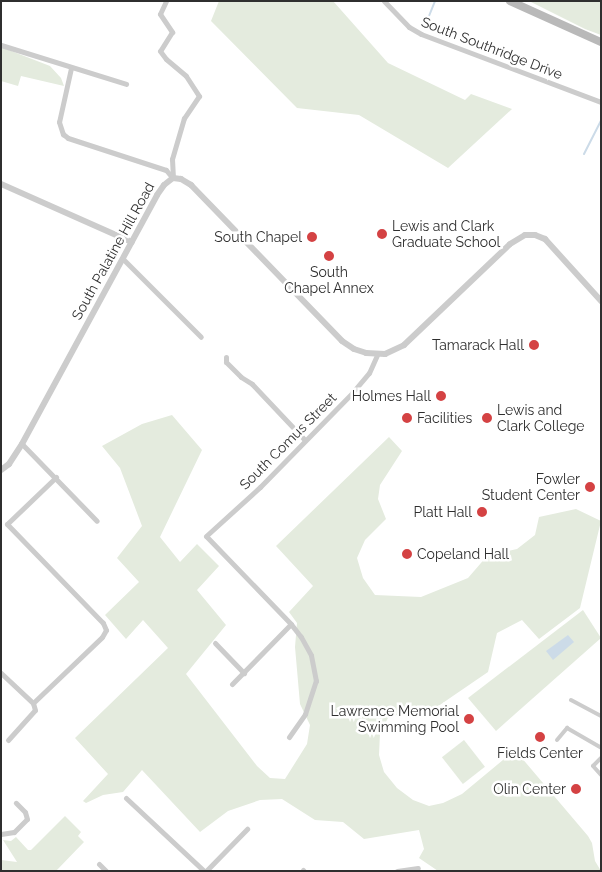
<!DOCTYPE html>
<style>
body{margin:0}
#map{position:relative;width:602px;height:872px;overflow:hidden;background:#fff;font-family:Raleway,sans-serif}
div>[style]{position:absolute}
.green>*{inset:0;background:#e4ebde;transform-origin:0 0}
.water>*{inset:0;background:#ccdbe8}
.stream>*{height:2px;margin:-1px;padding:0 1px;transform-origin:1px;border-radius:1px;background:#ccdbe8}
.pedestrian>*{height:4px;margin:-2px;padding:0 2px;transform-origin:2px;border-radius:2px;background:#ccc}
.minor>*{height:5px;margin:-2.5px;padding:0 2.5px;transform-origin:2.5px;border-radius:2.5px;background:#ccc}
.tertiary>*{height:6px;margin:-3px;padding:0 3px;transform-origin:3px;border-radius:3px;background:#ccc}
.secondary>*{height:8px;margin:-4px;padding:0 4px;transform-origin:4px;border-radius:4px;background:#b9b9b9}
.dots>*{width:14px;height:14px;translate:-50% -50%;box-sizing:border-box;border:2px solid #fff;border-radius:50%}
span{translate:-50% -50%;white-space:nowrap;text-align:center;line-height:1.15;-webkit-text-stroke:5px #fff;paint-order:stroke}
.street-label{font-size:14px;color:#2f2f2f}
.poi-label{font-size:14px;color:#2f2f2f}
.left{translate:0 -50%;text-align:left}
.right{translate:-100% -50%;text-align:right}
.frame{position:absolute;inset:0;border:2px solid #2f2f2f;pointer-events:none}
</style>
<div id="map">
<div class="green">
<div style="clip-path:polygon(219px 1px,333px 1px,388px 63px,465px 100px,471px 94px,512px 109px,448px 168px,359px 115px,297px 108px,211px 21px)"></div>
<div style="clip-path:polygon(529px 1px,601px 1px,601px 35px,585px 29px)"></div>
<div style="clip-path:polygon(1px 47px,50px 66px,61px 78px,64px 86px,21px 76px,18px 86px,1px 81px)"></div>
<div style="clip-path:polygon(172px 415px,202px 450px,160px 537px,180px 562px,197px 544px,219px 566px,197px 590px,226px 625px,186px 674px,257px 766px,270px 778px,285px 779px,307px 744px,310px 725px,300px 704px,295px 647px,297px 623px,289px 612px,313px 586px,276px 546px,389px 437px,402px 451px,380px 485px,378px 499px,386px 519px,365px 540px,357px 558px,363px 578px,375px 595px,421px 597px,468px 578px,487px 556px,517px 549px,535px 535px,539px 517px,576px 509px,601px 521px,580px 608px,539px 639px,522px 620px,497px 633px,488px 672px,431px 711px,389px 716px,380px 733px,379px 755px,384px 772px,397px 788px,413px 800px,429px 806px,443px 803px,462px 794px,515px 750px,588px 836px,592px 843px,595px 861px,601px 871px,438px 871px,419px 858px,424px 849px,419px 830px,364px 839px,343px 822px,315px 820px,282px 799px,260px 800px,228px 811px,200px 832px,142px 770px,123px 792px,103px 795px,86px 803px,83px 801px,108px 774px,75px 738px,168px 648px,143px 620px,126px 639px,105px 615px,139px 582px,117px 558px,142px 526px,120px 468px,102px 446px,142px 424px)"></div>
<div style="clip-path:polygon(583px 610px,601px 638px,496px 731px,468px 698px)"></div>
<div style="left:464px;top:740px;width:34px;height:28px;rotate:52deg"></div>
<div style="clip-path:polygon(65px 816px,81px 832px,78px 836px,84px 842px,56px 871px,1px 871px,1px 860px,17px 862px,3px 840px,11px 841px,16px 837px,28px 850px,31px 850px)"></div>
</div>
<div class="water">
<div style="clip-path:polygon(568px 635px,574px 642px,553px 660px,546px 651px)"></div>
</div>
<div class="stream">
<div style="left:429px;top:16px;width:16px;rotate:-68deg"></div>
<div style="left:584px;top:154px;width:37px;rotate:-63deg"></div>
</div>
<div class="pedestrian">
<div style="left:571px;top:700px;width:34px;rotate:28deg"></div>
<div style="left:557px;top:740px;width:16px;rotate:-50deg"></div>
<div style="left:567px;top:728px;width:39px;rotate:30deg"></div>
<div style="left:601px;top:758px;width:11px;rotate:135deg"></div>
<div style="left:593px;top:766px;width:12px;rotate:48deg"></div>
</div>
<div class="minor">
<div style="left:166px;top:1px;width:14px;rotate:115deg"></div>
<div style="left:160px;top:14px;width:22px;rotate:56deg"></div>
<div style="left:172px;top:32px;width:22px;rotate:122deg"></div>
<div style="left:160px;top:51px;width:10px;rotate:53deg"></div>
<div style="left:166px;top:59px;width:26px;rotate:40deg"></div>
<div style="left:186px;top:76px;width:24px;rotate:57deg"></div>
<div style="left:199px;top:96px;width:27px;rotate:124deg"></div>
<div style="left:184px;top:118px;width:43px;rotate:106.3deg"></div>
<div style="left:172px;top:159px;width:19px;rotate:87deg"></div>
<div style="left:384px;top:1px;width:36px;rotate:46deg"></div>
<div style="left:409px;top:27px;width:14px;rotate:30deg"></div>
<div style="left:421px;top:34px;width:192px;rotate:20.7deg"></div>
<div style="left:1px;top:45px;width:131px;rotate:17.3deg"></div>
<div style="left:71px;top:68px;width:55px;rotate:102.5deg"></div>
<div style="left:59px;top:122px;width:13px;rotate:72deg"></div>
<div style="left:63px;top:134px;width:6px;rotate:39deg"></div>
<div style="left:68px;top:138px;width:103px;rotate:18.1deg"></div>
<div style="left:166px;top:170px;width:8px;rotate:50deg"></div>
<div style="left:123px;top:259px;width:110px;rotate:45deg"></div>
<div style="left:226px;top:357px;width:5px;rotate:90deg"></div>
<div style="left:226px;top:362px;width:21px;rotate:45deg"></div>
<div style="left:241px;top:377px;width:13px;rotate:32deg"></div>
<div style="left:252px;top:384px;width:77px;rotate:46.6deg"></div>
<div style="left:22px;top:444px;width:107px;rotate:45.8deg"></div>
<div style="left:215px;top:643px;width:42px;rotate:46deg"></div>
<div style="left:1px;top:673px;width:44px;rotate:43.2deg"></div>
<div style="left:232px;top:684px;width:84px;rotate:-45.5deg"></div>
<div style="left:33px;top:703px;width:95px;rotate:-43.7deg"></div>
<div style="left:102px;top:637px;width:8px;rotate:-60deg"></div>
<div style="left:106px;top:630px;width:8px;rotate:-113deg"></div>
<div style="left:103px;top:623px;width:138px;rotate:-134.1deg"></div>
<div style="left:7px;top:524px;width:68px;rotate:-43.8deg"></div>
<div style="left:289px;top:737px;width:28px;rotate:-55deg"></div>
<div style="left:305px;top:714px;width:35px;rotate:-72deg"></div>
<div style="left:316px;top:681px;width:26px;rotate:-101deg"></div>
<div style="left:311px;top:655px;width:21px;rotate:-119deg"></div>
<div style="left:301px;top:637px;width:16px;rotate:-128deg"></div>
<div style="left:291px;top:624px;width:122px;rotate:-134deg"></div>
<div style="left:206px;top:536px;width:73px;rotate:-42.2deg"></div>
<div style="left:260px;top:487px;width:132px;rotate:-45.6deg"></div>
<div style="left:352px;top:393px;width:26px;rotate:-50deg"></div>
<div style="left:369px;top:373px;width:20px;rotate:-66deg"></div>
<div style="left:8px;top:740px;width:40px;rotate:-48deg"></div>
<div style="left:35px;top:710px;width:7px;rotate:-106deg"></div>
<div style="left:126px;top:798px;width:107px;rotate:43.1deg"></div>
<div style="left:1px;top:834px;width:13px;rotate:-9deg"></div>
<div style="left:14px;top:832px;width:18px;rotate:-45deg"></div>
<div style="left:27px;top:819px;width:7px;rotate:-106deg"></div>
<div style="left:25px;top:812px;width:13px;rotate:-135deg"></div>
<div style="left:99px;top:864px;width:10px;rotate:45deg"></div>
<div style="left:303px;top:870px;width:1px;rotate:45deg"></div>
<div style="left:206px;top:871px;width:59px;rotate:-45.7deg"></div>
<div style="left:397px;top:871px;width:21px;rotate:-8deg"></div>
</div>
<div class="tertiary">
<div style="left:1px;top:184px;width:143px;rotate:23.9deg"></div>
<div style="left:1px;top:470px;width:10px;rotate:-37deg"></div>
<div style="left:9px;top:464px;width:24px;rotate:-57deg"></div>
<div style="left:22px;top:444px;width:283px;rotate:-61.5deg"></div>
<div style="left:157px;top:195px;width:12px;rotate:-55deg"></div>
<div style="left:164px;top:185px;width:11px;rotate:-38deg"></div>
<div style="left:173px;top:178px;width:8px;rotate:7deg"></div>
<div style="left:181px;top:179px;width:12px;rotate:31deg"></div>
<div style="left:191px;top:185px;width:217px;rotate:45.9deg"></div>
<div style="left:342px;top:341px;width:14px;rotate:34deg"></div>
<div style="left:354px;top:349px;width:13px;rotate:18deg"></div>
<div style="left:366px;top:353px;width:19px;rotate:3deg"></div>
<div style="left:385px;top:354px;width:21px;rotate:-25deg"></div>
<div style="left:404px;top:345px;width:146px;rotate:-43.6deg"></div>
<div style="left:510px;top:244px;width:17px;rotate:-31deg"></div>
<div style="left:525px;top:235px;width:10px"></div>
<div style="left:535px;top:235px;width:11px;rotate:22deg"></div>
<div style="left:545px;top:239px;width:84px;rotate:47.9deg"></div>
</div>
<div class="secondary">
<div style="left:510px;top:1px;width:100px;rotate:24.3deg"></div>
</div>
<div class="dots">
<div style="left:382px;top:234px;background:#d44243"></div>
<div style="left:312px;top:237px;background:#d44243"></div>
<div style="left:329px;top:256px;background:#d44243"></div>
<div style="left:534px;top:345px;background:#d44243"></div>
<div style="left:441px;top:396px;background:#d44243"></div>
<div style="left:407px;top:418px;background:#d44243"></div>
<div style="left:487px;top:418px;background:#d44243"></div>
<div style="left:590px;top:487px;background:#d44243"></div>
<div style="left:482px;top:512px;background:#d44243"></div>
<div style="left:407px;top:554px;background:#d44243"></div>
<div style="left:469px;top:719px;background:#d44243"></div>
<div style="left:540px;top:737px;background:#d44243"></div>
<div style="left:576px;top:789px;background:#d44243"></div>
</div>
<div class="street-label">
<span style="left:492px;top:48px;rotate:21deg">South Southridge Drive</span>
<span style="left:113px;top:251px;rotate:-61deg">South Palatine Hill Road</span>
<span style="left:288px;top:441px;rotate:-45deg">South Comus Street</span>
</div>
<div class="poi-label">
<span class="left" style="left:392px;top:234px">Lewis and Clark<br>Graduate School</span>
<span class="right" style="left:302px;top:237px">South Chapel</span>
<span style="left:329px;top:280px">South<br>Chapel Annex</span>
<span class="right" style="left:524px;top:345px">Tamarack Hall</span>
<span class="right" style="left:431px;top:396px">Holmes Hall</span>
<span class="left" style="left:497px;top:418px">Lewis and<br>Clark College</span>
<span class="left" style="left:417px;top:418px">Facilities</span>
<span class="right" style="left:580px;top:487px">Fowler<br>Student Center</span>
<span class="right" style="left:472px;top:512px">Platt Hall</span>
<span class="left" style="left:417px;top:554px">Copeland Hall</span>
<span class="right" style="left:459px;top:719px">Lawrence Memorial<br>Swimming Pool</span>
<span style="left:540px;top:753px">Fields Center</span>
<span class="right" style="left:566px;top:789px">Olin Center</span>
</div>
<div class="frame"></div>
</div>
